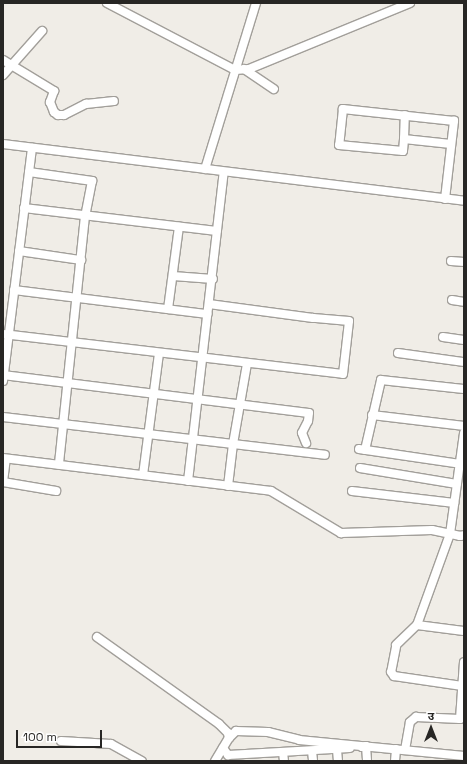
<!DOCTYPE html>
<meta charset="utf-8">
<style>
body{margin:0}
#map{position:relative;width:467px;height:764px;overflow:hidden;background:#f0ede7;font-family:"Space Grotesk","Noto Sans Devanagari",sans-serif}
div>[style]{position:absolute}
.roads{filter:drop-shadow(1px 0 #a29f9a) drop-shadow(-1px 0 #a29f9a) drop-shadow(0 1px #a29f9a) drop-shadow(0 -1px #a29f9a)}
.minor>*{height:8px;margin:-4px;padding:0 4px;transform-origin:4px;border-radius:4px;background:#fff}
span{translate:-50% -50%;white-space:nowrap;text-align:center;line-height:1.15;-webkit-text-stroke:3.5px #fff;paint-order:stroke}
.frame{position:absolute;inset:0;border:4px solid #272624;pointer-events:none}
.north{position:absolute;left:411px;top:708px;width:40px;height:40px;-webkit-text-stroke:3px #fff;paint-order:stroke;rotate:0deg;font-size:11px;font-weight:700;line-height:16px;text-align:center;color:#272624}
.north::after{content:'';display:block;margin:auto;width:14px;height:18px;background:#272624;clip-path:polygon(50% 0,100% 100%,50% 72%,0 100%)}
.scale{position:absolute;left:16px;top:730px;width:86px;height:18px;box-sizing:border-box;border:2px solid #272624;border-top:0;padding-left:5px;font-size:12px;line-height:14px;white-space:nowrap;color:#272624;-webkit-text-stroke:3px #fff;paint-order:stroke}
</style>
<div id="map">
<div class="roads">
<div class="minor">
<div style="left:107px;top:3px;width:144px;rotate:27.6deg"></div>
<div style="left:235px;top:70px;width:14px;rotate:-4deg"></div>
<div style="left:249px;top:69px;width:174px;rotate:-22.3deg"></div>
<div style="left:3px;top:60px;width:60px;rotate:31.3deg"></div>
<div style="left:54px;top:91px;width:12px;rotate:110deg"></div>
<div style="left:50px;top:102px;width:11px;rotate:68deg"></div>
<div style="left:54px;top:112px;width:5px;rotate:37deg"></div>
<div style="left:58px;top:115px;width:6px"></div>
<div style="left:64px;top:115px;width:25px;rotate:-27deg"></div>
<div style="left:86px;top:104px;width:28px;rotate:-6deg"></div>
<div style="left:244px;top:69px;width:36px;rotate:34deg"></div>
<div style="left:3px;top:75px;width:59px;rotate:-48.4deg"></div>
<div style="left:404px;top:139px;width:24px;rotate:-88deg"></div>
<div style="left:3px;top:144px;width:465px;rotate:7deg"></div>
<div style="left:205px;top:169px;width:174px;rotate:-72.9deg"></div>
<div style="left:29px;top:172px;width:64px;rotate:8.1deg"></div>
<div style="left:92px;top:181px;width:36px;rotate:101deg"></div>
<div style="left:85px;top:216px;width:250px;rotate:96deg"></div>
<div style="left:445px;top:199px;width:79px;rotate:-83.4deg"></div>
<div style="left:454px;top:121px;width:112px;rotate:-173.8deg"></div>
<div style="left:343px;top:109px;width:36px;rotate:96deg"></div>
<div style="left:339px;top:145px;width:64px;rotate:5.4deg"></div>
<div style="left:403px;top:151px;width:12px;rotate:-85deg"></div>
<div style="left:404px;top:139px;width:47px;rotate:6.1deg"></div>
<div style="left:24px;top:208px;width:194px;rotate:6.8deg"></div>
<div style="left:19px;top:251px;width:63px;rotate:8.3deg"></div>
<div style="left:451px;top:261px;width:13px;rotate:4deg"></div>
<div style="left:173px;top:276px;width:40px;rotate:4.3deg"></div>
<div style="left:14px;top:290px;width:195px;rotate:7.1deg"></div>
<div style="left:452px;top:300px;width:12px;rotate:9deg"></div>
<div style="left:168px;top:309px;width:83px;rotate:-82.4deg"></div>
<div style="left:3px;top:334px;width:342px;rotate:6.7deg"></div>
<div style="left:343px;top:374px;width:53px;rotate:-83.5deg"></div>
<div style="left:349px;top:321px;width:36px;rotate:-175deg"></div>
<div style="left:313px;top:318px;width:105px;rotate:-172.3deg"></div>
<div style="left:443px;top:337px;width:21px;rotate:8deg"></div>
<div style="left:398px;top:353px;width:67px;rotate:7.8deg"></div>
<div style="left:3px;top:375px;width:308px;rotate:7.1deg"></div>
<div style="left:309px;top:413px;width:8px;rotate:97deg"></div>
<div style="left:308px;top:421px;width:13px;rotate:117deg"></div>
<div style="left:302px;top:433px;width:11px;rotate:68deg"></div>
<div style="left:3px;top:381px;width:235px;rotate:-82.9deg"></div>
<div style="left:372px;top:415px;width:93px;rotate:6.8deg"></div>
<div style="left:3px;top:417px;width:324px;rotate:6.7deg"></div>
<div style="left:359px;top:449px;width:102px;rotate:8.4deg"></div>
<div style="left:365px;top:450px;width:72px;rotate:-77.1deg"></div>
<div style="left:381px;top:380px;width:83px;rotate:6.2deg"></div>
<div style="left:3px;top:458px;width:270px;rotate:7deg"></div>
<div style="left:271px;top:491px;width:82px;rotate:31deg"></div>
<div style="left:341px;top:533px;width:91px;rotate:-1.9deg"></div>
<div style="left:432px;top:530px;width:29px;rotate:12deg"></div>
<div style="left:460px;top:536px;width:4px;rotate:-14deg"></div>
<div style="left:360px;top:468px;width:98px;rotate:9.4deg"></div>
<div style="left:143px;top:475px;width:123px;rotate:-82.5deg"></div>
<div style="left:188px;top:481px;width:311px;rotate:-83.4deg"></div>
<div style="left:3px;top:482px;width:54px;rotate:9.6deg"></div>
<div style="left:3px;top:482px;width:23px;rotate:-83deg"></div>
<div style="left:228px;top:486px;width:42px;rotate:-83.2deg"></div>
<div style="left:233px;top:444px;width:81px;rotate:-80.1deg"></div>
<div style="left:352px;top:491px;width:103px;rotate:6.7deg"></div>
<div style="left:417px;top:625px;width:47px;rotate:7.3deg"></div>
<div style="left:97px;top:637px;width:150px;rotate:35.5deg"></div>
<div style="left:219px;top:724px;width:13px;rotate:45deg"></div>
<div style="left:228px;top:733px;width:5px;rotate:79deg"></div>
<div style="left:396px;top:645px;width:29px;rotate:-44deg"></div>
<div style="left:417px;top:625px;width:97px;rotate:-70.1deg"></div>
<div style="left:450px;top:534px;width:102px;rotate:-82.1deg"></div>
<div style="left:396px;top:647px;width:25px;rotate:101deg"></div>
<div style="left:391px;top:672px;width:5px;rotate:53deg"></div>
<div style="left:394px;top:676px;width:69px;rotate:8.4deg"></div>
<div style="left:61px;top:741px;width:50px;rotate:3.4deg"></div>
<div style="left:111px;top:744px;width:35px;rotate:29deg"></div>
<div style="left:362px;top:747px;width:4px;rotate:-14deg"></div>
<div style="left:366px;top:746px;width:15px;rotate:86deg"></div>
<div style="left:223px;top:748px;width:9px;rotate:54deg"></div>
<div style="left:228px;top:755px;width:122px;rotate:-3.3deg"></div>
<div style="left:337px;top:750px;width:11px;rotate:85deg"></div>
<div style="left:405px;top:750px;width:28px;rotate:-80deg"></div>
<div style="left:410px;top:722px;width:8px;rotate:-40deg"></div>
<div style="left:416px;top:717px;width:44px;rotate:2.6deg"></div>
<div style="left:460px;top:719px;width:57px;rotate:-86deg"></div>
<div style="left:312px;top:751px;width:10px;rotate:84deg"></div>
<div style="left:283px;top:752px;width:9px;rotate:84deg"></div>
<div style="left:215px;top:761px;width:27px;rotate:-59deg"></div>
<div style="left:229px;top:738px;width:10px;rotate:-45deg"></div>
<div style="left:236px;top:731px;width:32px;rotate:2deg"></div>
<div style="left:268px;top:732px;width:32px;rotate:14deg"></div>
<div style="left:299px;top:740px;width:166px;rotate:5.5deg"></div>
<div style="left:395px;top:761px;width:12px;rotate:-85deg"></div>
</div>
</div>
<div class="frame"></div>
<div class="north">उ</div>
<div class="scale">100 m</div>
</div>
